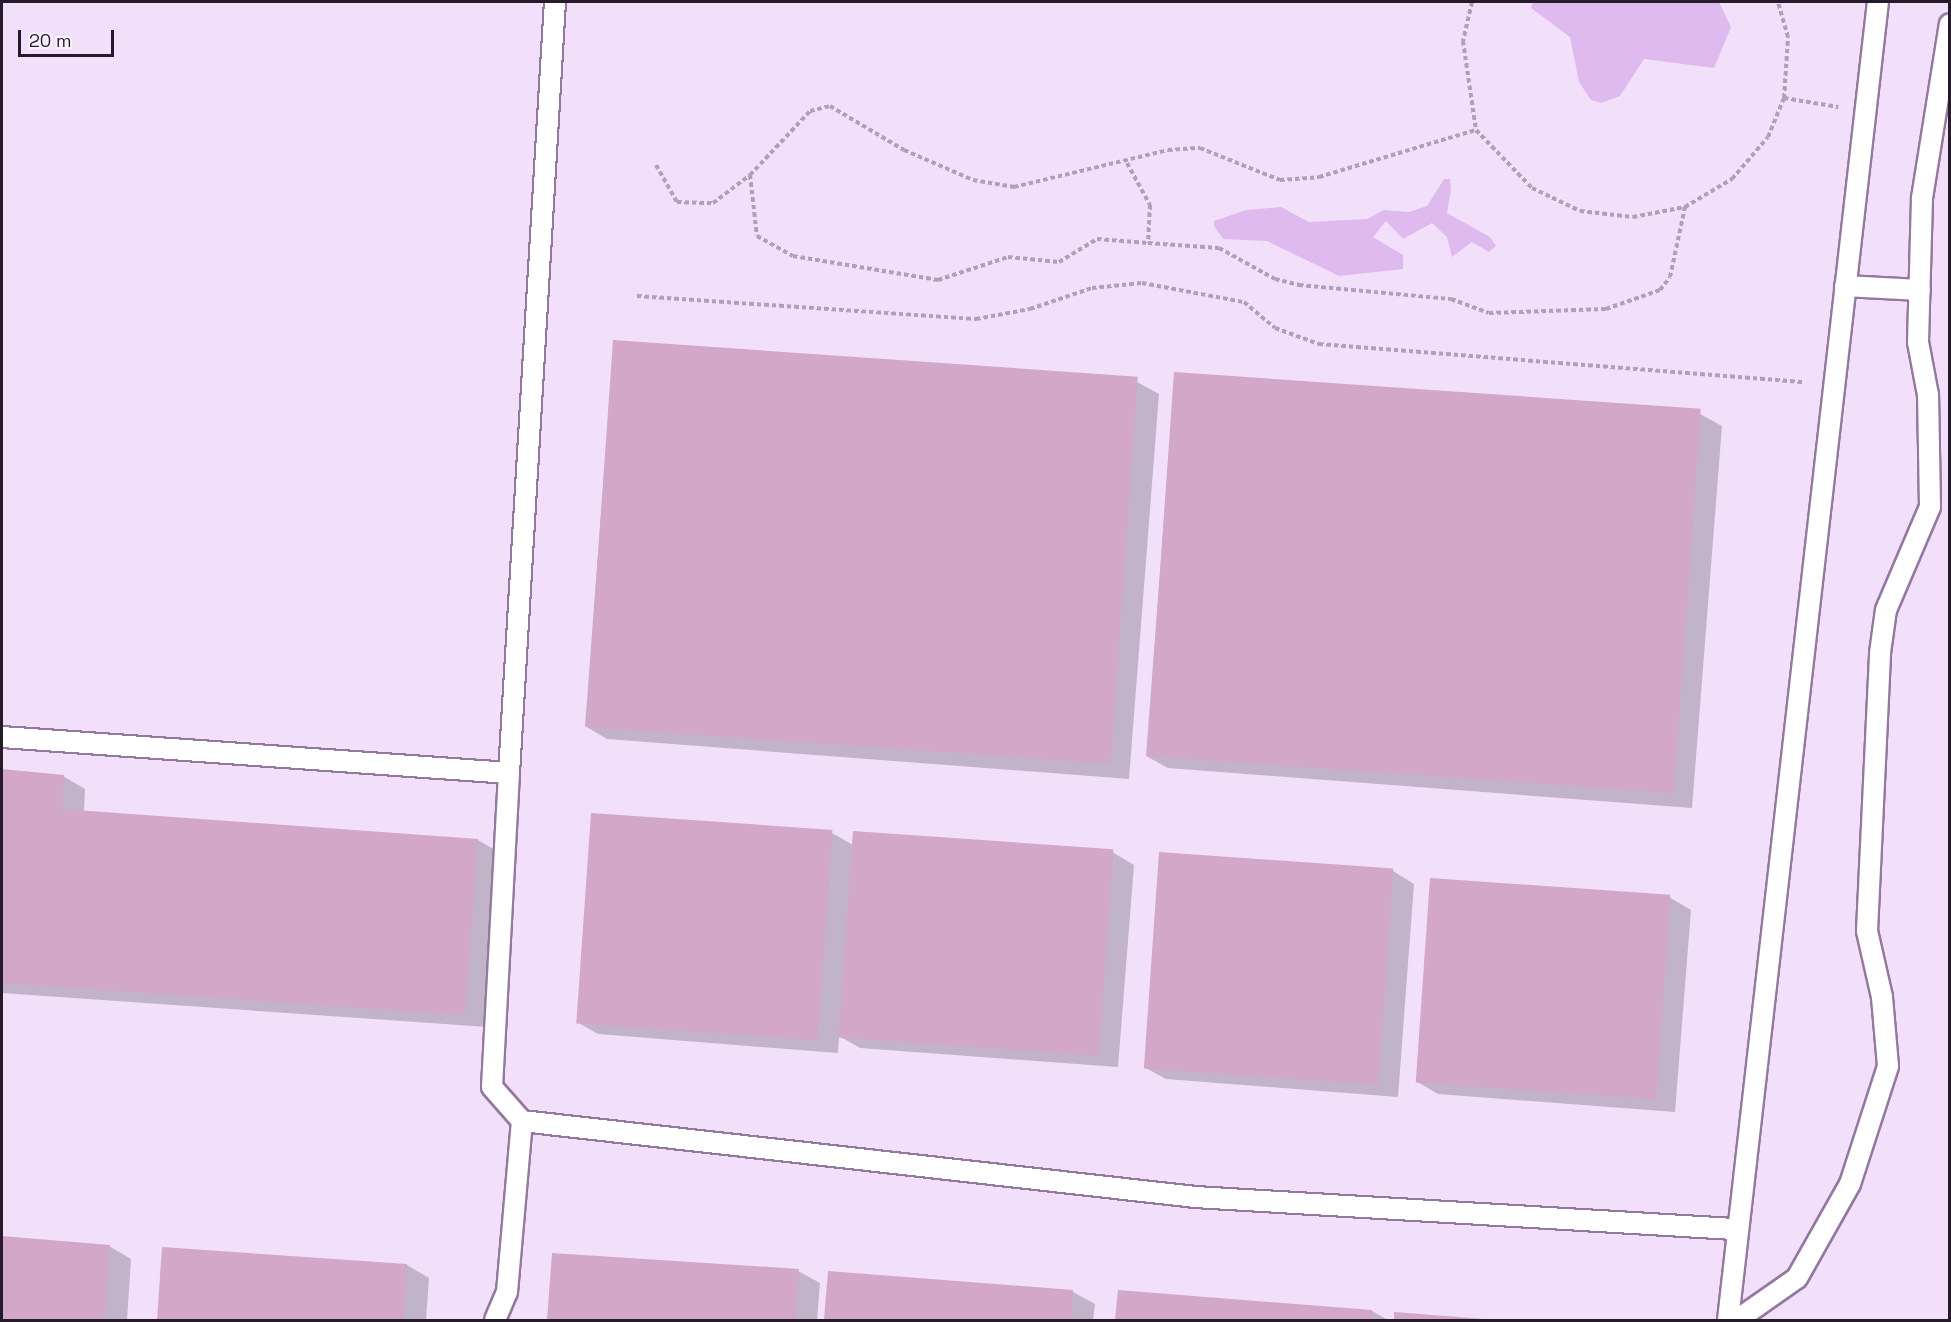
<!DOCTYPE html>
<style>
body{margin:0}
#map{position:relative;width:1951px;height:1322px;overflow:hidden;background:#f2e0fa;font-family:"Space Grotesk",sans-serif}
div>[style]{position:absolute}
.water>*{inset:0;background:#dfbaef}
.shadow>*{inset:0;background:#0003}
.building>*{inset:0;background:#d2a7c7;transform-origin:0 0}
.path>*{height:4px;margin-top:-2px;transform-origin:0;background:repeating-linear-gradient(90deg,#afa0b6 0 4.5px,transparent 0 7.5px)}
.roads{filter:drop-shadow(2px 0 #93789f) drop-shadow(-2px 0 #93789f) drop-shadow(0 2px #93789f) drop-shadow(0 -2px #93789f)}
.lane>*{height:20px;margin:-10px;padding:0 10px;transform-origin:10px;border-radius:10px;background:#fff}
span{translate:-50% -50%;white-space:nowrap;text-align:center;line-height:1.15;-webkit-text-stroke:4.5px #f8f2fb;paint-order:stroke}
.frame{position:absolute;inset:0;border:3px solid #261b2b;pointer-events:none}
.scale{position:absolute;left:18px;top:30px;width:96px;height:27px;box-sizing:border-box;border:3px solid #261b2b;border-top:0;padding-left:8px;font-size:18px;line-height:21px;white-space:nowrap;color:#261b2b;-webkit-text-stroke:4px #f8f2fb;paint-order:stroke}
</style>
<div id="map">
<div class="water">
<div style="clip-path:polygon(1533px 2px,1719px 2px,1731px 27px,1714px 68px,1644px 59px,1620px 96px,1601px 103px,1591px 100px,1579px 82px,1570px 37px,1531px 8px)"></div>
<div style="clip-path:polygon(1444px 179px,1450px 179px,1451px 190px,1447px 213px,1490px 237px,1496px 246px,1489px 252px,1472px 242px,1452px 257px,1447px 237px,1432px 223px,1403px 239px,1386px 221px,1373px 237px,1403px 255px,1403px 269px,1339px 276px,1267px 241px,1223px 239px,1214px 226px,1214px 221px,1246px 210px,1281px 207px,1309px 222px,1367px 219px,1384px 210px,1409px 212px,1427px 206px)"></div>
</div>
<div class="shadow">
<div style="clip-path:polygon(614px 342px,1137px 382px,1159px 394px,1129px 779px,607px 739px,585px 726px)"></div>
<div style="clip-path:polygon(1175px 374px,1700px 414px,1722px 426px,1692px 808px,1168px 768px,1146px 756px)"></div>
<div style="clip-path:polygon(2px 771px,63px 776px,85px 789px,84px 812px,478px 840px,500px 853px,487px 1027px,2px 993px)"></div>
<div style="clip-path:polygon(832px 833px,853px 845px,1112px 852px,1134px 865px,1118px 1067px,860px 1048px,839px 1036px,838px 1053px,598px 1034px,577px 1022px)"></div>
<div style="clip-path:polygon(1393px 871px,1414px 884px,1398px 1097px,1166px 1079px,1144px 1067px)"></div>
<div style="clip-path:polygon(1669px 897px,1691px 910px,1675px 1112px,1438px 1094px,1416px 1081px)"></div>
<div style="clip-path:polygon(2px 1238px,109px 1246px,131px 1259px,127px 1320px,2px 1320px)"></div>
<div style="clip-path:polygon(164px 1249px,407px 1265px,429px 1278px,426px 1320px,158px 1320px)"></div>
<div style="clip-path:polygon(553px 1254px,798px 1271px,820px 1283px,817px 1320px,548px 1320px)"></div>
<div style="clip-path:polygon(829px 1273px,1073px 1292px,1095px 1304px,1093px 1320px,826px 1320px)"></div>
<div style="clip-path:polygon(1119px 1292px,1372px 1311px,1388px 1320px,1117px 1320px)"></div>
<div style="clip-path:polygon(1396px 1314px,1486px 1320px,1395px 1320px)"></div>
</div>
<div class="building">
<div style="left:613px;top:340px;width:526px;height:388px;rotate:4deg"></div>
<div style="left:1174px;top:372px;width:528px;height:385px;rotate:4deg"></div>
<div style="clip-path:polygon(2px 769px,64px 775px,62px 809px,478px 839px,465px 1015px,2px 983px)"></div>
<div style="left:591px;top:813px;width:242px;height:211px;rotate:4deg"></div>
<div style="left:853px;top:831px;width:261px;height:207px;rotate:4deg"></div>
<div style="left:1159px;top:852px;width:235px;height:217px;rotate:4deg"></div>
<div style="left:1430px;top:878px;width:241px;height:205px;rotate:4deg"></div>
<div style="clip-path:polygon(2px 1236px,110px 1245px,104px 1320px,2px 1320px)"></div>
<div style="clip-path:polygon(162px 1247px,407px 1264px,404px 1320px,157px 1320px)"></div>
<div style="clip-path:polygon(552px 1253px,799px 1269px,795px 1320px,547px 1320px)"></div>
<div style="clip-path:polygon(828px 1271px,1073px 1290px,1071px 1320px,824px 1320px)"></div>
<div style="clip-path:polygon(1118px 1290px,1372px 1310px,1371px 1320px,1115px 1320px)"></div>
<div style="clip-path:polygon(1394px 1312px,1484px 1319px,1484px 1320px,1394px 1320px)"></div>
</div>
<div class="path">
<div style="left:1472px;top:2px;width:40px;rotate:103deg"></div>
<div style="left:1463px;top:41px;width:90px;rotate:81.7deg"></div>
<div style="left:1476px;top:130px;width:81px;rotate:46deg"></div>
<div style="left:1532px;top:188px;width:53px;rotate:25.6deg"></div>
<div style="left:1580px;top:211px;width:53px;rotate:6.5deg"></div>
<div style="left:1633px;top:217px;width:53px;rotate:-10.9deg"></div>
<div style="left:1685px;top:207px;width:55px;rotate:-30.8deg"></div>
<div style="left:1732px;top:179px;width:55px;rotate:-49.4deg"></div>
<div style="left:1768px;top:137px;width:42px;rotate:-67.7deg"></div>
<div style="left:1784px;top:98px;width:61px;rotate:-86.2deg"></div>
<div style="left:1788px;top:37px;width:36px;rotate:-106deg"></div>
<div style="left:1784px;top:98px;width:55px;rotate:9.5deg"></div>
<div style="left:1127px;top:163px;width:48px;rotate:61.3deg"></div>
<div style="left:1150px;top:205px;width:38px;rotate:93deg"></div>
<div style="left:656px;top:165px;width:43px;rotate:60.4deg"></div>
<div style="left:677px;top:202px;width:36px;rotate:2deg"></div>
<div style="left:713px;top:203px;width:46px;rotate:-37.1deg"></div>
<div style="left:750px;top:175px;width:88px;rotate:-46.8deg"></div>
<div style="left:810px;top:111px;width:21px;rotate:-14deg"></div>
<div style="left:830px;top:106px;width:86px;rotate:30.7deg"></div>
<div style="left:904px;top:150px;width:75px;rotate:23.5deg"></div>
<div style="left:973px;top:180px;width:42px;rotate:9.7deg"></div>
<div style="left:1014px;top:187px;width:158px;rotate:-13.5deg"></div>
<div style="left:1168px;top:150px;width:32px;rotate:-4deg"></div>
<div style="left:1200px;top:148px;width:86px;rotate:21.8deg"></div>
<div style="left:1280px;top:180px;width:39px;rotate:-4deg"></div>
<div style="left:1319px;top:177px;width:164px;rotate:-16.7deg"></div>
<div style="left:750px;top:175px;width:61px;rotate:83.5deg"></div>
<div style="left:757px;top:236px;width:41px;rotate:29.1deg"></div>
<div style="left:793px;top:256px;width:147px;rotate:9.4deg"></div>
<div style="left:938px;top:280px;width:74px;rotate:-18.2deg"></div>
<div style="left:1008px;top:257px;width:51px;rotate:5.6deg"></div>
<div style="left:1059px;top:262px;width:44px;rotate:-31.2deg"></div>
<div style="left:1097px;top:239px;width:51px;rotate:4.5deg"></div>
<div style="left:1148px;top:243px;width:71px;rotate:4deg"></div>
<div style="left:1219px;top:248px;width:64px;rotate:29deg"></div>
<div style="left:1275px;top:279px;width:25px;rotate:14deg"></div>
<div style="left:1299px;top:285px;width:153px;rotate:5.3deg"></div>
<div style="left:1451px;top:299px;width:40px;rotate:20.2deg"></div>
<div style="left:1489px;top:313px;width:117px;rotate:-2deg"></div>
<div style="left:1606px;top:309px;width:57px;rotate:-19.4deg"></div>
<div style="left:1660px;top:290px;width:16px;rotate:-52deg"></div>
<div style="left:1670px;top:277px;width:72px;rotate:-77.9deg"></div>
<div style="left:637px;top:296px;width:340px;rotate:3.9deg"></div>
<div style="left:976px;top:319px;width:55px;rotate:-10.5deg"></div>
<div style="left:1030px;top:309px;width:65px;rotate:-18.7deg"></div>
<div style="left:1092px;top:288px;width:50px;rotate:-5.7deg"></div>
<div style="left:1142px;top:283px;width:104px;rotate:10.6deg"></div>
<div style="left:1244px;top:302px;width:40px;rotate:40deg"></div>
<div style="left:1275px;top:328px;width:47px;rotate:20deg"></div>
<div style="left:1319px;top:344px;width:487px;rotate:4.5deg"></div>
</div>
<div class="roads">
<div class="lane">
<div style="left:1845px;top:286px;width:75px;rotate:3.1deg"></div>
<div style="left:2px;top:737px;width:508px;rotate:4.06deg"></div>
<div style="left:509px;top:773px;width:314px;rotate:93.1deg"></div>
<div style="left:492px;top:1087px;width:45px;rotate:48.6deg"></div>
<div style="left:522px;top:1121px;width:677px;rotate:6.44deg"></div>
<div style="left:1195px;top:1197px;width:540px;rotate:3.4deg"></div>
<div style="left:509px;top:773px;width:772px;rotate:-86.59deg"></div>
<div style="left:495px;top:1320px;width:30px;rotate:-67deg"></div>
<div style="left:507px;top:1292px;width:172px;rotate:-85deg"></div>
<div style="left:1728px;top:1320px;width:1327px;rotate:-83.51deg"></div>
<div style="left:1737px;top:1320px;width:73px;rotate:-35deg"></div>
<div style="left:1797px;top:1278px;width:108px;rotate:-60.6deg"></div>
<div style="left:1850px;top:1184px;width:124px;rotate:-72.1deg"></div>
<div style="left:1888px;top:1066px;width:69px;rotate:-95deg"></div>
<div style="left:1882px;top:997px;width:68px;rotate:-102.8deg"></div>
<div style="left:1867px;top:931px;width:278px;rotate:-87.3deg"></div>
<div style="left:1880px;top:653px;width:43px;rotate:-82.1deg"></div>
<div style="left:1886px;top:610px;width:112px;rotate:-66.9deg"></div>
<div style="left:1930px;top:507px;width:112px;rotate:-91deg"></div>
<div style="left:1928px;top:395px;width:54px;rotate:-100.7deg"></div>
<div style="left:1918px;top:342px;width:144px;rotate:-88.4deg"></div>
<div style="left:1922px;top:198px;width:176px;rotate:-80.9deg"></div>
</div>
</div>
<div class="frame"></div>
<div class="scale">20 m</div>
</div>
